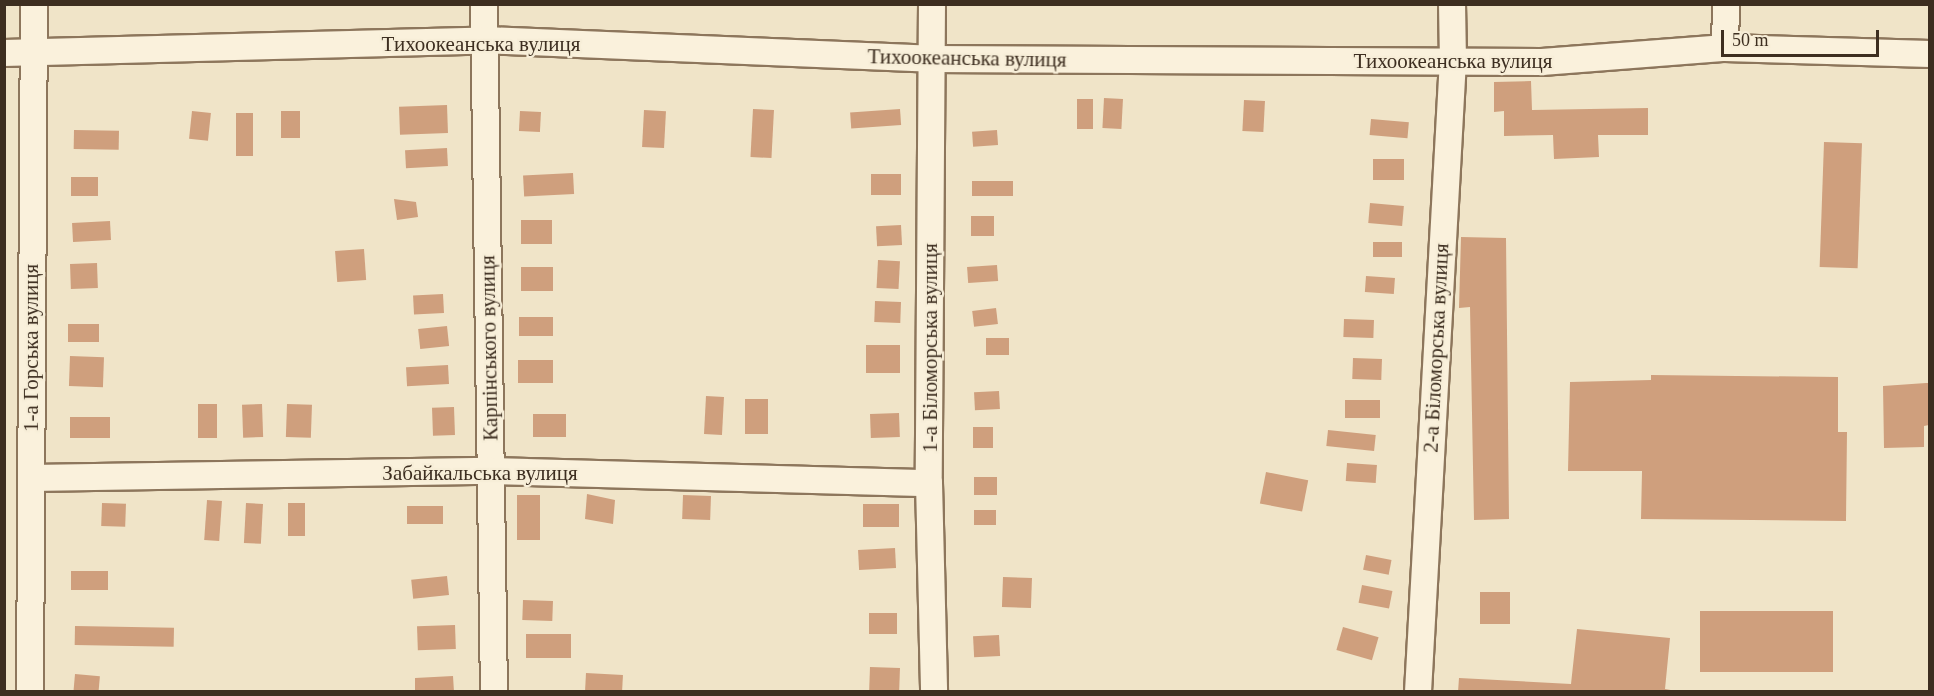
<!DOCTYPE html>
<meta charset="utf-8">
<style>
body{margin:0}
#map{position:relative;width:1934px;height:696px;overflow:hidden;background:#f0e4c8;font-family:"Times New Roman",serif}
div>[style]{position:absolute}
.building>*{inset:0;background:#cf9f7d;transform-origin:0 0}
.roads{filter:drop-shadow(2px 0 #8d765c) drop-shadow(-2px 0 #8d765c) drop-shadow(0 2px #8d765c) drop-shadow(0 -2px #8d765c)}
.street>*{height:26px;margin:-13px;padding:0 13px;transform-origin:13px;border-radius:13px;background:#faf1dc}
span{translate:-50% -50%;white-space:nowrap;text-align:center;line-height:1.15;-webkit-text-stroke:4.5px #f7eed8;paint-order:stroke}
.street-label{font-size:21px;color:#3d2e20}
.frame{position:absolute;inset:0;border:6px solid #3d2e20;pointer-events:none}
.scale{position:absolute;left:1721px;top:30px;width:158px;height:27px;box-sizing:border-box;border:3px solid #3d2e20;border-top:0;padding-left:8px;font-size:18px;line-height:21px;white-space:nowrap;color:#3d2e20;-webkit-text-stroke:4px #f7eed8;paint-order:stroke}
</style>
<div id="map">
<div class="building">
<div style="clip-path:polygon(1531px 81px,1532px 110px,1648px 108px,1648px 135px,1598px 135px,1599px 157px,1554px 159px,1553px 135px,1504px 136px,1504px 111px,1494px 112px,1494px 82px)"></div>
<div style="left:1104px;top:98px;width:19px;height:30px;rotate:3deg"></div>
<div style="left:1077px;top:99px;width:16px;height:30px"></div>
<div style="left:1244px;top:100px;width:21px;height:31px;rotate:3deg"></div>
<div style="left:447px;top:105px;width:28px;height:48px;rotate:88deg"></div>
<div style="left:753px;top:109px;width:21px;height:48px;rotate:3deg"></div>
<div style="left:900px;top:109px;width:16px;height:50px;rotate:86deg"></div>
<div style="left:644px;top:110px;width:22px;height:37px;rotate:3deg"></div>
<div style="left:192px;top:111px;width:19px;height:28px;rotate:6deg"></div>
<div style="left:281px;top:111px;width:19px;height:27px"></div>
<div style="left:520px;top:111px;width:21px;height:20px;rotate:3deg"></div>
<div style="left:236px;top:113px;width:17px;height:43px"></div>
<div style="left:1371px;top:119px;width:38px;height:16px;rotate:5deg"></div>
<div style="left:74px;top:130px;width:45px;height:19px;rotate:1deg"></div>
<div style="left:997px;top:130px;width:15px;height:25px;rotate:86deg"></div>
<div style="left:1824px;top:142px;width:38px;height:125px;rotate:2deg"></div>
<div style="left:447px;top:148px;width:18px;height:42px;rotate:87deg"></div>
<div style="left:1373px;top:159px;width:31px;height:21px"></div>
<div style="left:573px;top:173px;width:21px;height:50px;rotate:87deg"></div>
<div style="left:871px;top:174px;width:30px;height:21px"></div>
<div style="left:98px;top:177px;width:19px;height:27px;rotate:90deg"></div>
<div style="left:972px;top:181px;width:41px;height:15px"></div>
<div style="clip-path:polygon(394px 199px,416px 202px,418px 217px,397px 220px)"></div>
<div style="left:1370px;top:203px;width:34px;height:20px;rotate:5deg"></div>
<div style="left:971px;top:216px;width:23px;height:20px"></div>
<div style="left:521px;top:220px;width:31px;height:24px"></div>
<div style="left:110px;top:221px;width:19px;height:38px;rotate:87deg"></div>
<div style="left:901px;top:225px;width:20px;height:25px;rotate:87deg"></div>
<div style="clip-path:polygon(1461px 237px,1506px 238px,1509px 519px,1474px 520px,1470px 307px,1459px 308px)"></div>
<div style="left:1373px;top:242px;width:29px;height:15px"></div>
<div style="left:364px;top:249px;width:31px;height:29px;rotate:86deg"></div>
<div style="left:878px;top:260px;width:22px;height:28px;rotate:3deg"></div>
<div style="left:97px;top:263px;width:25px;height:27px;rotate:88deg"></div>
<div style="left:997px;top:265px;width:16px;height:30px;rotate:86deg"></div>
<div style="left:553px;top:267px;width:24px;height:32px;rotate:90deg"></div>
<div style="left:1366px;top:276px;width:29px;height:16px;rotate:4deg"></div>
<div style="left:443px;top:294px;width:19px;height:30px;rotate:87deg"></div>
<div style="left:875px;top:301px;width:26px;height:21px;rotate:2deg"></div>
<div style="left:996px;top:308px;width:16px;height:24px;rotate:83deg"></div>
<div style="left:519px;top:317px;width:34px;height:19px"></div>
<div style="left:1344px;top:319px;width:30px;height:18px;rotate:2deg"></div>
<div style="left:99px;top:324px;width:18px;height:31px;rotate:90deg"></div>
<div style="left:447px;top:326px;width:20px;height:29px;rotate:84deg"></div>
<div style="left:986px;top:338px;width:23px;height:17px"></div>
<div style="left:866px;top:345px;width:34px;height:28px"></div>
<div style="left:70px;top:356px;width:34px;height:30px;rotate:2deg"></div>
<div style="left:1353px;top:358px;width:29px;height:21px;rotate:2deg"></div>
<div style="left:518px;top:360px;width:35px;height:23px"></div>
<div style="left:448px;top:365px;width:19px;height:42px;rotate:87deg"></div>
<div style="clip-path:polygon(1651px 375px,1838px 377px,1838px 432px,1847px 432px,1846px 521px,1641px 519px,1642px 471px,1568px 471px,1570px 382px,1651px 380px)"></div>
<div style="clip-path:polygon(1926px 383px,1929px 383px,1929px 425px,1924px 426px,1924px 447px,1884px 448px,1883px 386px)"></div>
<div style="left:999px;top:391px;width:18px;height:25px;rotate:87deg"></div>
<div style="left:706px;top:396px;width:18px;height:38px;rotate:3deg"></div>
<div style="left:745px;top:399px;width:23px;height:35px"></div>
<div style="left:1345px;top:400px;width:35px;height:18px"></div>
<div style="left:198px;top:404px;width:19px;height:34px"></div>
<div style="left:262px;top:404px;width:33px;height:20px;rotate:88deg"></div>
<div style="left:287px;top:404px;width:25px;height:33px;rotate:2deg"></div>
<div style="left:454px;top:407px;width:28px;height:22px;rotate:88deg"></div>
<div style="left:899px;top:413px;width:24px;height:29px;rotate:88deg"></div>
<div style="left:533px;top:414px;width:33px;height:23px"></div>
<div style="left:110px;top:417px;width:21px;height:40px;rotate:90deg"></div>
<div style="left:973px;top:427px;width:20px;height:21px"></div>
<div style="left:1328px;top:430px;width:48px;height:16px;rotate:6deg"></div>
<div style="left:1347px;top:463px;width:30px;height:18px;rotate:4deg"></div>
<div style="left:1266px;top:472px;width:43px;height:32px;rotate:11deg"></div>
<div style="left:974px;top:477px;width:23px;height:18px"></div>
<div style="clip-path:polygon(587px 494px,615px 500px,613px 524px,585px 519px)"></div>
<div style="left:517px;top:495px;width:23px;height:45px"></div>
<div style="left:683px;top:495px;width:28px;height:24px;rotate:2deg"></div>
<div style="left:207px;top:500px;width:15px;height:40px;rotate:4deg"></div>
<div style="left:102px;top:503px;width:24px;height:23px;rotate:2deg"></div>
<div style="left:246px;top:503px;width:17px;height:40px;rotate:3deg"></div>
<div style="left:288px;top:503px;width:17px;height:33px"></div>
<div style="left:899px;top:504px;width:23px;height:36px;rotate:90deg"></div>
<div style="left:443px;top:506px;width:18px;height:36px;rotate:90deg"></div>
<div style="left:996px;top:510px;width:15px;height:22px;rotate:90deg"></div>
<div style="left:895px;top:548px;width:20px;height:37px;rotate:87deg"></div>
<div style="left:1366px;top:555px;width:26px;height:15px;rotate:11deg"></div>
<div style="left:71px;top:571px;width:37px;height:19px"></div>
<div style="left:447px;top:576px;width:19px;height:36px;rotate:84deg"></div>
<div style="left:1003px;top:577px;width:29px;height:30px;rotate:2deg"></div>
<div style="left:1362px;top:585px;width:31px;height:18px;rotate:11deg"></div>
<div style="left:1480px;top:592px;width:30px;height:32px"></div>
<div style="left:523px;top:600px;width:30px;height:20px;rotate:2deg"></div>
<div style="left:1700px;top:611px;width:133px;height:61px"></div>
<div style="left:869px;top:613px;width:28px;height:21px"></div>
<div style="left:455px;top:625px;width:24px;height:38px;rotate:88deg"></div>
<div style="left:75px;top:626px;width:99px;height:19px;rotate:1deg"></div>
<div style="left:1343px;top:627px;width:37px;height:24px;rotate:16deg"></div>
<div style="clip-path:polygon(1577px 629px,1670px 638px,1665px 689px,1682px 692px,1458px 692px,1459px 678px,1571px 684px)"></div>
<div style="left:526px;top:634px;width:45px;height:24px"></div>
<div style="left:999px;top:635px;width:21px;height:26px;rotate:87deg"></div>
<div style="left:870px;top:667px;width:30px;height:24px;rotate:2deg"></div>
<div style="left:586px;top:673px;width:37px;height:19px;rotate:3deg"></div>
<div style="left:75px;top:674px;width:25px;height:18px;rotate:5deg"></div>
<div style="clip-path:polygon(453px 676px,454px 692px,415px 692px,415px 678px)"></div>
</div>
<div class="roads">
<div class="street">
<div style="left:484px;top:4px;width:688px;rotate:89.17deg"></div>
<div style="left:932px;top:4px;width:479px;rotate:90.4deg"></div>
<div style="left:929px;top:483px;width:209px;rotate:88.6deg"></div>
<div style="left:1725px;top:48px;width:44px;rotate:-88.7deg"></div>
<div style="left:4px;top:53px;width:481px;rotate:-1.5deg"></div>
<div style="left:485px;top:40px;width:446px;rotate:2.4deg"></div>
<div style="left:931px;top:59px;width:611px;rotate:0.28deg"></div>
<div style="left:1542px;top:62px;width:184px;rotate:-4.4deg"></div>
<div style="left:1725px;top:48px;width:205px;rotate:1.7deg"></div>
<div style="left:31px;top:478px;width:460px;rotate:-0.9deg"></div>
<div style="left:491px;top:471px;width:438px;rotate:1.6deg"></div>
<div style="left:30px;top:692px;width:688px;rotate:-89.67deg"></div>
<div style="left:1418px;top:692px;width:632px;rotate:-86.83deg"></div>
<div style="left:1453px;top:61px;width:57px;rotate:-91deg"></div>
</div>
</div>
<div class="street-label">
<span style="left:481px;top:44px">Тихоокеанська вулиця</span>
<span style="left:967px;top:58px;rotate:1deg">Тихоокеанська вулиця</span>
<span style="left:1453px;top:61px">Тихоокеанська вулиця</span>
<span style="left:31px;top:348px;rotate:-90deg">1-а Горська вулиця</span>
<span style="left:489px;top:348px;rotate:-91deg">Карпінського вулиця</span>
<span style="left:930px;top:348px;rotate:-90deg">1-а Біломорська вулиця</span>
<span style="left:1436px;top:348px;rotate:-87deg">2-а Біломорська вулиця</span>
<span style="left:480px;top:473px">Забайкальська вулиця</span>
</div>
<div class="frame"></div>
<div class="scale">50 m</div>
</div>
